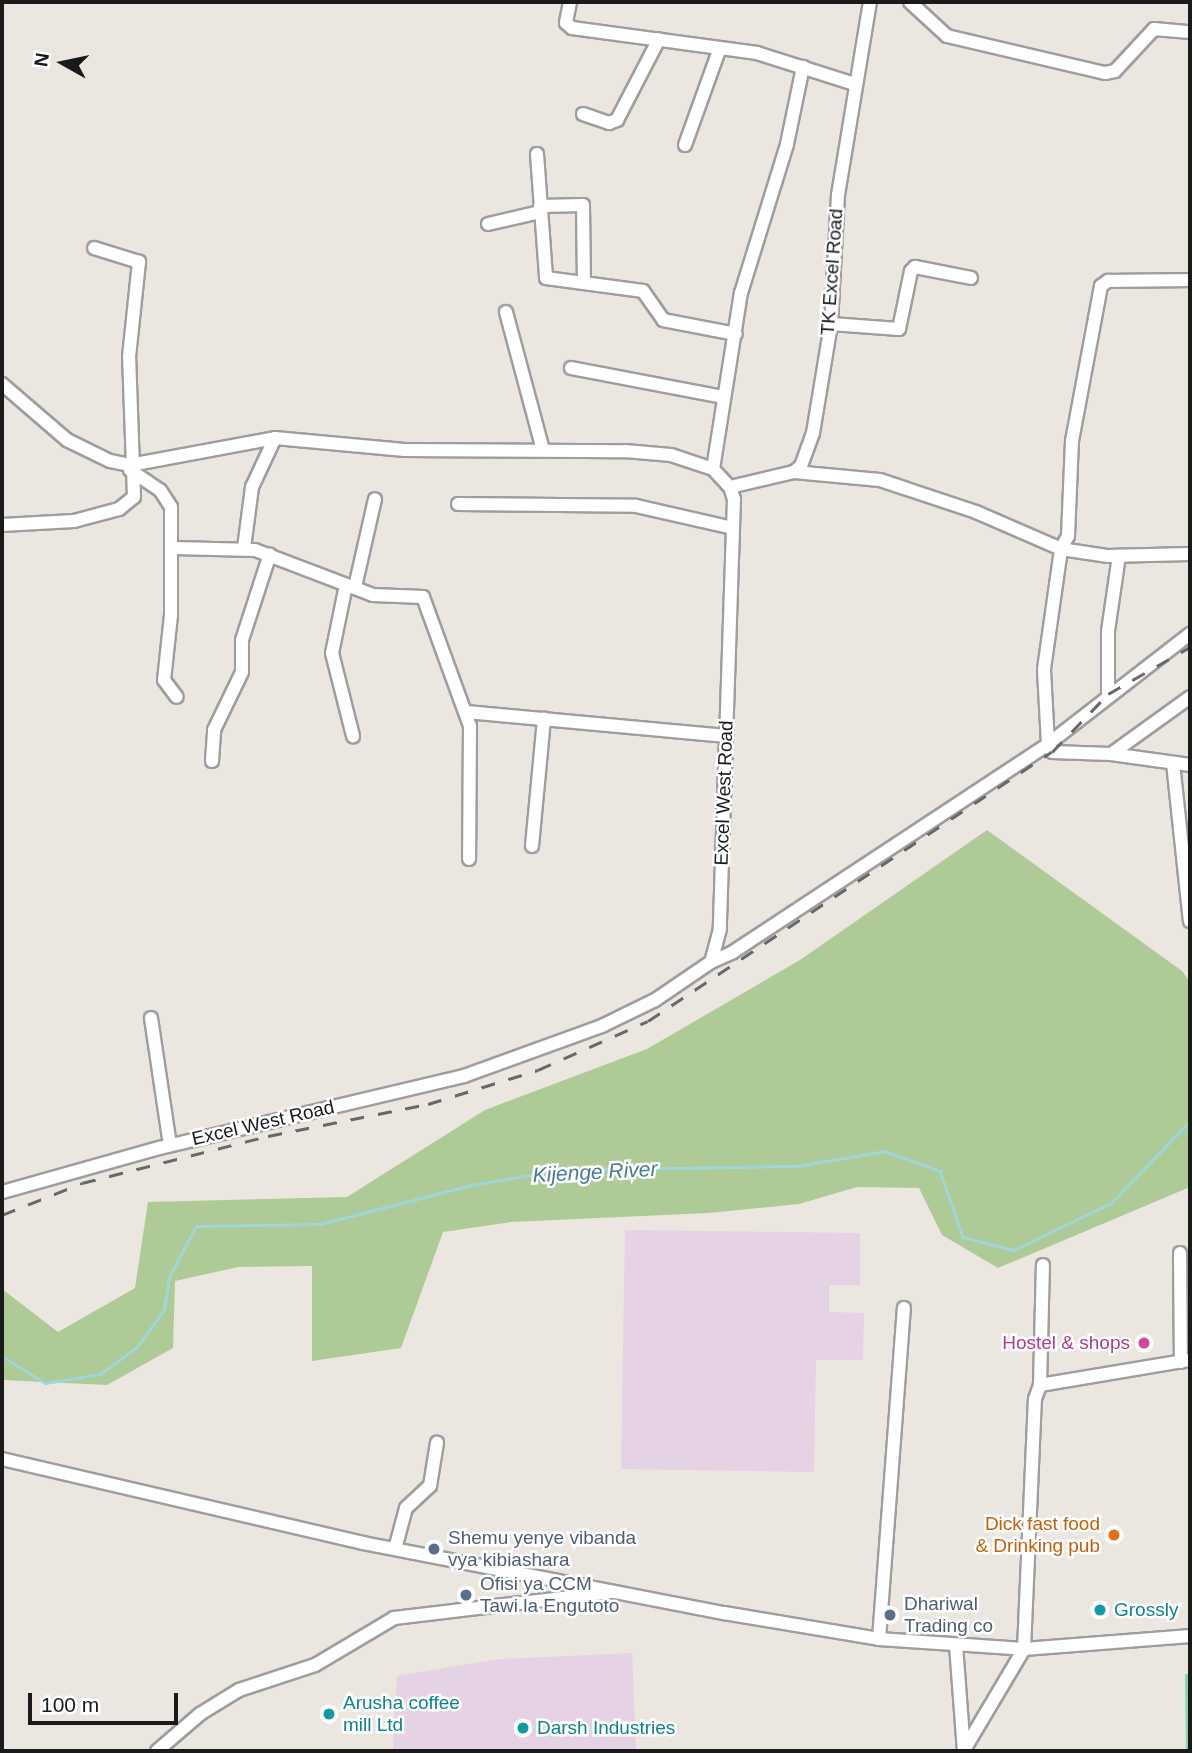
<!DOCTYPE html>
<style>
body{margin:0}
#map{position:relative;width:1192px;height:1753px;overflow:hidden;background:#ece6e0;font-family:Helvetica,sans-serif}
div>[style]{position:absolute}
.industrial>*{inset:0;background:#e5d2e5}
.forest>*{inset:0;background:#aeca96}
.pitch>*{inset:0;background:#7fdaa7}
.stream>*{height:2.5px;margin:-1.25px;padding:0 1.25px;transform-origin:1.25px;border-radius:1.25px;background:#a1d6d9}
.roads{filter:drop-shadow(2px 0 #9e9e9e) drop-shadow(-2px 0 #9e9e9e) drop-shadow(0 2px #9e9e9e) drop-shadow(0 -2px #9e9e9e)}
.minor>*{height:12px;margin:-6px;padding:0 6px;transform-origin:6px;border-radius:6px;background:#fff}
.rail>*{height:2.5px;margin-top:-1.25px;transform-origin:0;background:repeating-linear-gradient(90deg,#686868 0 14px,transparent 0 28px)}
.dots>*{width:19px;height:19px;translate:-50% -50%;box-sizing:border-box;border:4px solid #fff;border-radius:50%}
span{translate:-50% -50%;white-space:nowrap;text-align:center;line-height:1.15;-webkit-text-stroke:5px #fff;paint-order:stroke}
.street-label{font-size:19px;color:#1a1a1a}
.hotel-label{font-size:19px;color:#b23c85}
.right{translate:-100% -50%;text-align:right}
.food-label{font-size:19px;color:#c56008}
.service-label{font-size:19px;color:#4e5e75}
.left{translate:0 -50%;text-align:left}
.culture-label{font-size:19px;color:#0d838f}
.water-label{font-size:21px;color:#457c96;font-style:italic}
.frame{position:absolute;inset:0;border:4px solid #1a1a1a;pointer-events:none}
.north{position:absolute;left:28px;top:28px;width:70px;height:70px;-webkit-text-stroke:5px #fff;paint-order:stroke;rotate:279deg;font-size:19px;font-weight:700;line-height:28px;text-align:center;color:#1a1a1a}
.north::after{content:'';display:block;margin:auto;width:24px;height:32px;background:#1a1a1a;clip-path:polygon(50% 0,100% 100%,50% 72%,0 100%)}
.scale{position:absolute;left:28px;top:1693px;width:150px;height:32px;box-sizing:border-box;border:4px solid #1a1a1a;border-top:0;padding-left:9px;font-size:21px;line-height:24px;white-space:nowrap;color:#1a1a1a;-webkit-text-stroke:5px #fff;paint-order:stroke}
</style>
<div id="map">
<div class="industrial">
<div style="clip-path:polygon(625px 1230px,860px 1233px,860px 1285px,829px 1285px,829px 1312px,864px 1313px,863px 1360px,816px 1360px,814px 1472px,621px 1469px)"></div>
<div style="clip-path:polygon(632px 1653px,636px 1751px,393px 1751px,397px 1676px,500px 1659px)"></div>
</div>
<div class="forest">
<div style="clip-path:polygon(987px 830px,1182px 971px,1190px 982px,1190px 1187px,998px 1268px,942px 1235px,919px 1188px,857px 1187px,799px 1204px,708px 1213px,511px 1222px,443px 1232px,401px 1348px,312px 1361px,312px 1266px,238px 1267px,175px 1281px,173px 1348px,107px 1385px,2px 1380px,2px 1289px,58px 1332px,135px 1288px,148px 1202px,347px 1197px,485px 1110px,647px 1049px,800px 960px)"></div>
</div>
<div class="pitch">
<div style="clip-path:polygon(1185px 1674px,1190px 1674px,1190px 1751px,1186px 1751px)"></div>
</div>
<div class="stream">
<div style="left:2px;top:1356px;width:51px;rotate:32.1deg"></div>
<div style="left:45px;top:1383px;width:56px;rotate:-9.3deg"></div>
<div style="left:100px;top:1374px;width:46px;rotate:-36.1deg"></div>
<div style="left:137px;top:1347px;width:46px;rotate:-53.9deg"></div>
<div style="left:164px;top:1310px;width:33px;rotate:-81deg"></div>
<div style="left:169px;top:1277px;width:58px;rotate:-62.1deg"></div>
<div style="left:196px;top:1226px;width:124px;rotate:-0.9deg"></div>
<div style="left:320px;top:1224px;width:157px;rotate:-14.4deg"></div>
<div style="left:472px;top:1185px;width:88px;rotate:-9.8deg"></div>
<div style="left:559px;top:1170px;width:237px;rotate:-1deg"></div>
<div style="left:796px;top:1166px;width:90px;rotate:-9.6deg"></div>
<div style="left:885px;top:1151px;width:59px;rotate:20deg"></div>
<div style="left:940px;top:1171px;width:70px;rotate:70.8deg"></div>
<div style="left:963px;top:1237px;width:53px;rotate:14.3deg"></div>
<div style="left:1014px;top:1250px;width:108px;rotate:-25.9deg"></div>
<div style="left:1111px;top:1203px;width:114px;rotate:-46.1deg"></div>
</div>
<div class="roads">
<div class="minor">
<div style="left:570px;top:2px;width:21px;rotate:101deg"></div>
<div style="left:566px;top:23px;width:8px;rotate:40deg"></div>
<div style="left:572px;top:28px;width:187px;rotate:7.7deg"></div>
<div style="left:757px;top:53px;width:103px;rotate:17.6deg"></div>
<div style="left:910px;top:2px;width:50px;rotate:42.6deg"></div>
<div style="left:947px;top:36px;width:162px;rotate:13.2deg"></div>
<div style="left:1105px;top:73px;width:10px;rotate:-11deg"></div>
<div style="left:1115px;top:71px;width:57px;rotate:-47.1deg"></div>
<div style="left:1154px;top:29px;width:36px;rotate:5deg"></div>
<div style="left:583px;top:114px;width:28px;rotate:19deg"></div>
<div style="left:609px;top:123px;width:9px;rotate:-21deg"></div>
<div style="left:617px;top:120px;width:91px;rotate:-62.6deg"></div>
<div style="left:685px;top:145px;width:103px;rotate:-70.2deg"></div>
<div style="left:537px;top:154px;width:124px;rotate:85.8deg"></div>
<div style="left:546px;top:278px;width:98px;rotate:7.6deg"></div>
<div style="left:643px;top:291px;width:35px;rotate:55deg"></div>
<div style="left:663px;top:320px;width:74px;rotate:10.9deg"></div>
<div style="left:540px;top:206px;width:43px;rotate:-1.3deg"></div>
<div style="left:583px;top:205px;width:78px;rotate:89.3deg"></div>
<div style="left:488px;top:224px;width:53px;rotate:-13deg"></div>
<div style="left:506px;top:312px;width:143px;rotate:75deg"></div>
<div style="left:831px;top:324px;width:68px;rotate:4.2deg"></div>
<div style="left:899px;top:329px;width:59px;rotate:-78.3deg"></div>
<div style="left:911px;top:271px;width:6px;rotate:-45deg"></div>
<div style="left:915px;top:267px;width:57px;rotate:11.1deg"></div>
<div style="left:571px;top:368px;width:155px;rotate:10.8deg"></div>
<div style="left:2px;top:384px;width:86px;rotate:40.7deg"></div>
<div style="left:67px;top:440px;width:48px;rotate:26deg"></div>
<div style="left:110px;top:461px;width:20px;rotate:11deg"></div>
<div style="left:130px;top:465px;width:147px;rotate:-10.5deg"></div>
<div style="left:275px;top:438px;width:130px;rotate:5.3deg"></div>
<div style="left:404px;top:450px;width:221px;rotate:0.3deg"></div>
<div style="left:625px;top:451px;width:46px;rotate:5deg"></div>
<div style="left:671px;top:455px;width:44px;rotate:18.4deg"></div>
<div style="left:713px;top:469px;width:25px;rotate:47deg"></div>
<div style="left:730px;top:487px;width:13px;rotate:72deg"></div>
<div style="left:734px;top:499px;width:430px;rotate:91.9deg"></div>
<div style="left:720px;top:929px;width:34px;rotate:105deg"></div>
<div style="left:711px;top:962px;width:68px;rotate:145.8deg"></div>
<div style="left:655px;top:1000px;width:59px;rotate:153.9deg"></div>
<div style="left:602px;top:1026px;width:147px;rotate:160.1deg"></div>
<div style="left:464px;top:1076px;width:313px;rotate:166.7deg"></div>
<div style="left:159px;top:1148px;width:163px;rotate:164.3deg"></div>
<div style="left:713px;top:469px;width:178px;rotate:-81deg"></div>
<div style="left:741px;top:293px;width:156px;rotate:-72.8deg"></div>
<div style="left:787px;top:144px;width:79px;rotate:-78.3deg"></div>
<div style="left:130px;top:470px;width:36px;rotate:34deg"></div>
<div style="left:160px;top:490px;width:20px;rotate:57deg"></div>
<div style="left:171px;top:507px;width:108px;rotate:90deg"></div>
<div style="left:171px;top:615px;width:65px;rotate:96.1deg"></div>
<div style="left:164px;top:680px;width:21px;rotate:53deg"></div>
<div style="left:794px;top:472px;width:86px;rotate:5.3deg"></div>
<div style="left:880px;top:480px;width:101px;rotate:18.4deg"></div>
<div style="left:976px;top:512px;width:93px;rotate:23.5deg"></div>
<div style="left:1061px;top:549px;width:48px;rotate:8.5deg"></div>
<div style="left:1108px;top:556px;width:82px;rotate:-1.4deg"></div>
<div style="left:730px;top:487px;width:66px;rotate:-13.2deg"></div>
<div style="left:794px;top:472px;width:9px;rotate:-41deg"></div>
<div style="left:801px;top:466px;width:35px;rotate:-70deg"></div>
<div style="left:813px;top:433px;width:110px;rotate:-80.6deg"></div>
<div style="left:831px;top:324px;width:129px;rotate:-86.9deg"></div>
<div style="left:838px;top:195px;width:196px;rotate:-80.6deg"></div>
<div style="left:458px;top:504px;width:178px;rotate:0.6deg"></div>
<div style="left:636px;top:506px;width:99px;rotate:12.8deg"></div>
<div style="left:2px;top:525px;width:72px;rotate:-3.2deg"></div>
<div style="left:74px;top:521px;width:47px;rotate:-14.9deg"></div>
<div style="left:119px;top:509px;width:19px;rotate:-39deg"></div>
<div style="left:134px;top:497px;width:140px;rotate:-92deg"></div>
<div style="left:129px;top:357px;width:96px;rotate:-84deg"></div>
<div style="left:139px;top:262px;width:47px;rotate:-162.7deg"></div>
<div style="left:173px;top:548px;width:82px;rotate:1.4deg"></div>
<div style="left:255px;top:550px;width:126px;rotate:20.9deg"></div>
<div style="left:373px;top:595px;width:50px;rotate:2.3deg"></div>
<div style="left:423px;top:597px;width:137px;rotate:70deg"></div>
<div style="left:470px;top:726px;width:133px;rotate:90.4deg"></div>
<div style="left:244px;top:548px;width:62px;rotate:-82.5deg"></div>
<div style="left:252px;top:487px;width:54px;rotate:-64.9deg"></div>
<div style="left:346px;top:585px;width:69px;rotate:101.6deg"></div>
<div style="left:332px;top:653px;width:86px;rotate:75.8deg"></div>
<div style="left:355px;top:587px;width:90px;rotate:-77.2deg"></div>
<div style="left:1108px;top:694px;width:63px;rotate:-90deg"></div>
<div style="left:1108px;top:631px;width:76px;rotate:-81.7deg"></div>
<div style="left:467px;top:712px;width:260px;rotate:5.3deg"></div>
<div style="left:1048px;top:744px;width:75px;rotate:-93.1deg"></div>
<div style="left:1044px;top:669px;width:121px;rotate:-81.9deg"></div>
<div style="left:1061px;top:549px;width:15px;rotate:-62deg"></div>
<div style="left:1068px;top:536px;width:95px;rotate:-87.6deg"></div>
<div style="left:1072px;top:441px;width:158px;rotate:-79.4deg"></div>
<div style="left:1101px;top:286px;width:9px;rotate:-36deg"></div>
<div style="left:1108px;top:281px;width:82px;rotate:-0.7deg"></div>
<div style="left:1052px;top:752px;width:59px;rotate:1.9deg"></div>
<div style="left:1111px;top:754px;width:80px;rotate:7.9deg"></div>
<div style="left:1111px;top:754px;width:97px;rotate:-35.8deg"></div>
<div style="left:212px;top:761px;width:31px;rotate:-86deg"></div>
<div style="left:214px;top:730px;width:64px;rotate:-64.2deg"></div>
<div style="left:242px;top:672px;width:32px;rotate:-90deg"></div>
<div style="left:242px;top:640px;width:90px;rotate:-72deg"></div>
<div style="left:1173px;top:763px;width:159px;rotate:83.9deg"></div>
<div style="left:532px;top:846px;width:128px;rotate:-84.6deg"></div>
<div style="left:711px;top:962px;width:24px;rotate:-24deg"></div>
<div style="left:733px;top:952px;width:377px;rotate:-33.4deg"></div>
<div style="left:1048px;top:744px;width:180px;rotate:-37.8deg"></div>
<div style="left:151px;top:1018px;width:128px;rotate:81.5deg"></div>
<div style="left:1180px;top:1253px;width:109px;rotate:89.5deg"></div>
<div style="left:1040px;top:1385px;width:120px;rotate:-88.6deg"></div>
<div style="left:2px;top:1459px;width:371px;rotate:13.1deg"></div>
<div style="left:363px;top:1543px;width:368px;rotate:11deg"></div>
<div style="left:724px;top:1613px;width:157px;rotate:9.5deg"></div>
<div style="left:879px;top:1639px;width:145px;rotate:3.9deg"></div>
<div style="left:1024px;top:1649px;width:167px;rotate:-4.5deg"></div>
<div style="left:395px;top:1549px;width:42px;rotate:-75deg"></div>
<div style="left:406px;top:1508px;width:33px;rotate:-43deg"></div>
<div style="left:430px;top:1486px;width:44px;rotate:-80.8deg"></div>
<div style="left:879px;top:1639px;width:332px;rotate:-85.7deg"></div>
<div style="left:956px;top:1645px;width:106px;rotate:85.7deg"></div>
<div style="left:964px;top:1750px;width:117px;rotate:-59.3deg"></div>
<div style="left:1024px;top:1649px;width:250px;rotate:-87.5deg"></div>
<div style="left:1035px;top:1399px;width:15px;rotate:-70deg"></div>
<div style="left:1040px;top:1385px;width:152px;rotate:-9.5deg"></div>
<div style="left:157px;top:1751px;width:57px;rotate:-40.7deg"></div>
<div style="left:200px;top:1714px;width:46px;rotate:-31.6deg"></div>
<div style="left:239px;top:1690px;width:80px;rotate:-18.2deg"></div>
<div style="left:315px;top:1665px;width:92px;rotate:-30.7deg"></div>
<div style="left:394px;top:1618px;width:219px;rotate:-6.8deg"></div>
</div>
</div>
<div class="rail">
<div style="left:2px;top:1215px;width:86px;rotate:-21.8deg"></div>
<div style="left:82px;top:1183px;width:192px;rotate:-14.2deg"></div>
<div style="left:268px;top:1136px;width:163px;rotate:-11.3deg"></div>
<div style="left:428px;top:1104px;width:115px;rotate:-17.2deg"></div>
<div style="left:538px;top:1070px;width:120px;rotate:-24deg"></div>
<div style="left:648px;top:1021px;width:485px;rotate:-33.7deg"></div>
<div style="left:1052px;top:752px;width:81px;rotate:-46deg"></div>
<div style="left:1108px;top:694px;width:95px;rotate:-29.8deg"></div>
</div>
<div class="dots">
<div style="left:1144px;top:1343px;background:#d1479c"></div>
<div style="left:1114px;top:1535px;background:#e8710a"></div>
<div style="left:434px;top:1549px;background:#5c6f8a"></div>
<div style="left:466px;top:1595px;background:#5c6f8a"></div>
<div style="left:1100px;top:1610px;background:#0f9aa8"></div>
<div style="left:890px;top:1615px;background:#5c6f8a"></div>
<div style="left:329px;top:1714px;background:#0f9aa8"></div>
<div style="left:523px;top:1728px;background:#0f9aa8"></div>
</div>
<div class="street-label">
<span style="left:832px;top:272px;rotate:-86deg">TK Excel Road</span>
<span style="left:724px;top:793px;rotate:-88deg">Excel West Road</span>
<span style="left:263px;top:1123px;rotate:-13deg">Excel West Road</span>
</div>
<div class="hotel-label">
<span class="right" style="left:1130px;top:1343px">Hostel &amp; shops</span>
</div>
<div class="food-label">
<span class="right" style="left:1100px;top:1535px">Dick fast food<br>&amp; Drinking pub</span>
</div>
<div class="service-label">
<span class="left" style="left:448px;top:1549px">Shemu yenye vibanda<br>vya kibiashara</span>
<span class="left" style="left:480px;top:1595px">Ofisi ya CCM<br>Tawi la Engutoto</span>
<span class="left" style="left:904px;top:1615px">Dhariwal<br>Trading co</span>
</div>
<div class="culture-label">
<span class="left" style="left:1114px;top:1610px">Grossly</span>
<span class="left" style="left:343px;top:1714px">Arusha coffee<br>mill Ltd</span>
<span class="left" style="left:537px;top:1728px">Darsh Industries</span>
</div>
<div class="water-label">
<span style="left:595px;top:1172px;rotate:-3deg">Kijenge River</span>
</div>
<div class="frame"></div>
<div class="north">N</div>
<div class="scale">100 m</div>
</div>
